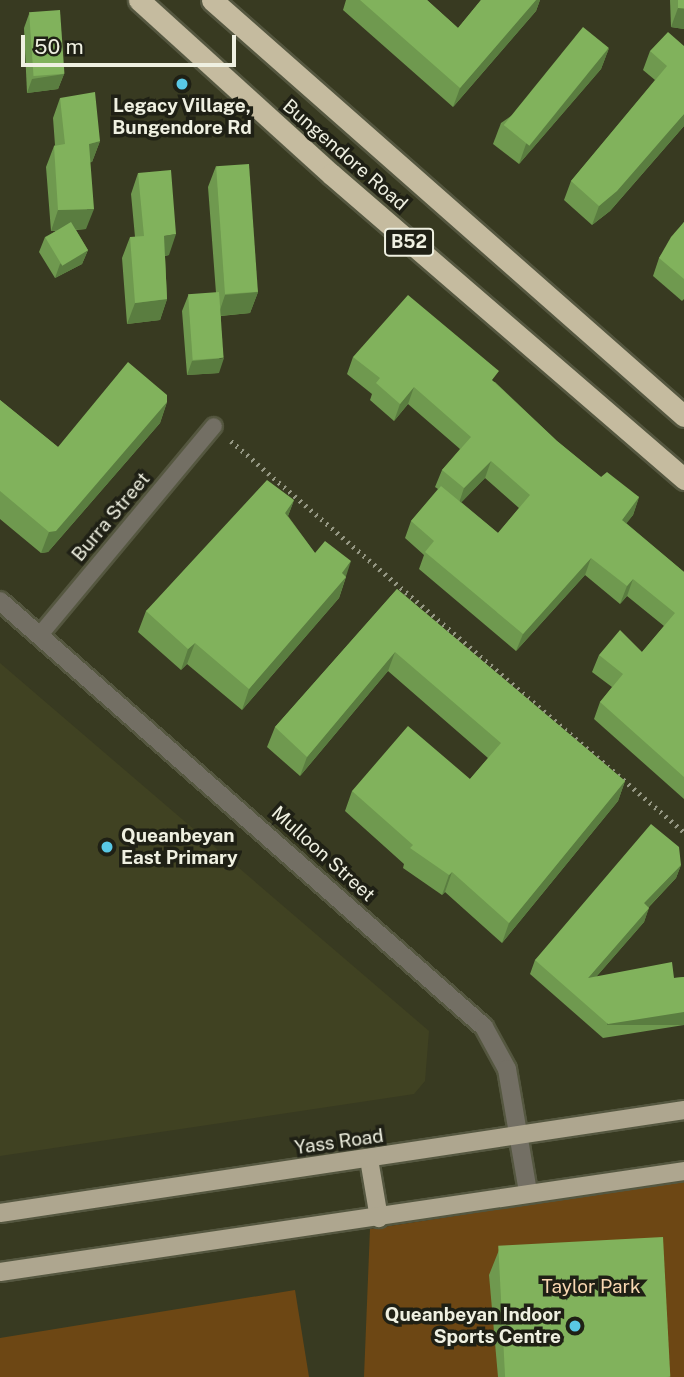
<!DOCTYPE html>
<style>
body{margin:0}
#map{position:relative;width:684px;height:1377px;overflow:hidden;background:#383a21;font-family:"Public Sans",sans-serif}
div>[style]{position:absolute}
.built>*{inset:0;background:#404222}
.green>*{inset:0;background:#6d4714}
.path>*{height:4.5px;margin-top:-2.25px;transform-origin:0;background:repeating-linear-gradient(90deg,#959783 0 2px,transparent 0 7px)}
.roads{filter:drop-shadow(2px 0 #555740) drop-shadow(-2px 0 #555740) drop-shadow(0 2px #555740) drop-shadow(0 -2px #555740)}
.lane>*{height:16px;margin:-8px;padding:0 8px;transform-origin:8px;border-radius:8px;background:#736f64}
.street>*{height:18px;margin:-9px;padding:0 9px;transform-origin:9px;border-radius:9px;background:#736f64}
.primary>*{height:18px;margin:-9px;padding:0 9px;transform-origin:9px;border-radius:9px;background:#aea68f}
.highway>*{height:21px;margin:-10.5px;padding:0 10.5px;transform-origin:10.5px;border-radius:10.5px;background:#c5bb9f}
.wall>*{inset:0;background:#6f994f}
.shaded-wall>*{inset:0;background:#5a7d40;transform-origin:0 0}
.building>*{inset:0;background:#81b25c;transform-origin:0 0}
.dots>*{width:19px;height:19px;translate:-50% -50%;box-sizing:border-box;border:4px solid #1f2015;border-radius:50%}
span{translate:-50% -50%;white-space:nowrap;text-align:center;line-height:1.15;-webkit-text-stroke:7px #1f2015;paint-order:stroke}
.shield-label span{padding:2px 5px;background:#1f2015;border:2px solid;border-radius:5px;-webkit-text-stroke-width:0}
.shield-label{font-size:18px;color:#eff0e1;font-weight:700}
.poi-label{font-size:19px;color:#eff0e1;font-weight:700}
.left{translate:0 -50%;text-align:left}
.right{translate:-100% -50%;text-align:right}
.street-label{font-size:19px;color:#eff0e1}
.park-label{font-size:19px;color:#f9d7b1}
.scale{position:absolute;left:21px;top:35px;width:215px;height:32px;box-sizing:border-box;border:4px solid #eff0e1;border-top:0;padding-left:9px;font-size:21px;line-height:24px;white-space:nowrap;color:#eff0e1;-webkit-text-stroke:5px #1f2015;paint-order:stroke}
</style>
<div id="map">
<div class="built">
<div style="clip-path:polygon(0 663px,429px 1031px,425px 1081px,414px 1094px,0 1156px)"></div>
</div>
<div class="green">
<div style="clip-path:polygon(684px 1181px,684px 1377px,364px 1377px,370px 1229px)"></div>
<div style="clip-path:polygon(295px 1290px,309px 1377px,0 1377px,0 1338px)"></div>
</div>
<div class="path">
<div style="left:231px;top:441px;width:598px;rotate:40.8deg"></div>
</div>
<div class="roads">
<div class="lane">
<div style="left:39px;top:636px;width:273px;rotate:-50.2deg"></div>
</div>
<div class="street">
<div style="left:0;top:601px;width:645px;rotate:41.35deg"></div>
<div style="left:484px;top:1027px;width:48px;rotate:61.3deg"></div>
<div style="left:507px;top:1069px;width:125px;rotate:80.3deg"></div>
</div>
<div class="primary">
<div style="left:369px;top:1159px;width:60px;rotate:80.4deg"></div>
<div style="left:0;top:1213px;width:692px;rotate:-8.56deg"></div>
<div style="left:0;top:1272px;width:691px;rotate:-8.4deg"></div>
</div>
<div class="highway">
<div style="left:139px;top:0;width:259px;rotate:42.2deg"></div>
<div style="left:331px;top:174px;width:467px;rotate:40.8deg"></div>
<div style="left:212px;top:0;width:629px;rotate:41.39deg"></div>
</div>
</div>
<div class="wall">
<div style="clip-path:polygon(346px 0,427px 0,458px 28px,481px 0,540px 0,536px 11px,453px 107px,343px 10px)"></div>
<div style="clip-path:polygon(670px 0,684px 0,684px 29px,671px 27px)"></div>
<div style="clip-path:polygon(29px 14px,64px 74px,58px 89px,27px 93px,24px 28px)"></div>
<div style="clip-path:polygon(684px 46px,684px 126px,610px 211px,592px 225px,564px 200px,571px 181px,655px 80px,643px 70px,650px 51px)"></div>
<div style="clip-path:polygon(609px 48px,601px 69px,519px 164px,493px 144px,501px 123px)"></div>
<div style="clip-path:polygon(60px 98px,100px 141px,92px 162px,90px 162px,86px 229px,76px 230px,88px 250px,82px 264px,55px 278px,39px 252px,45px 237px,56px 231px,51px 231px,46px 167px,54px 146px,55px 145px,53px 118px)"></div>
<div style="clip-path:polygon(216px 166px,258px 292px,250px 313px,221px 316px,219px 373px,187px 375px,182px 311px,188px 296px,216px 293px,208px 187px)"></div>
<div style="clip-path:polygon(138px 173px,169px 255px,165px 256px,167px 299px,160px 320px,127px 324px,122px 258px,130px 237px,135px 237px,131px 194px)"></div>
<div style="clip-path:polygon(684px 222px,684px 299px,682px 301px,653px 276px,659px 258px)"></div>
<div style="clip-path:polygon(evenodd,353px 357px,495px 382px,557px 441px,601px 477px,639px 497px,633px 515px,626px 523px,684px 572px,684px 799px,594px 719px,600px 702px,612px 687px,592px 672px,599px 655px,642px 652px,664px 626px,627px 596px,620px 604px,585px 575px,516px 651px,419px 569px,424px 555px,405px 538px,411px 521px,438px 489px,435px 487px,442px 470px,460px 449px,408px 404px,394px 421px,370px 400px,372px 394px,347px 374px,353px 357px,485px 478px,519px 508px,498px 533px,461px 502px,485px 478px)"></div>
<div style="clip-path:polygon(0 400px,58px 447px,167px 402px,160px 423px,48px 552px,41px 553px,0 519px)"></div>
<div style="clip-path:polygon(294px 500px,288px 516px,315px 553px,346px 577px,339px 598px,242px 710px,187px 664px,181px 670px,138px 632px,146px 611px)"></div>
<div style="clip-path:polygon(397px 589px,625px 781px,618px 801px,502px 943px,445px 892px,442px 895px,403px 868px,404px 864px,345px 811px,352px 791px,470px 779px,488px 758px,388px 671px,300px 776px,267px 747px,275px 727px)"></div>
<div style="clip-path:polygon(681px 865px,676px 878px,649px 907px,644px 922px,596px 977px,674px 978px,684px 977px,684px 1025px,603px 1038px,530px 974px,535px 960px)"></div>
<div style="clip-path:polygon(499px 1250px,670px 1377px,498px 1377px,489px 1275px)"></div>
</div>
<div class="shaded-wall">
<div style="clip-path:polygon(536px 0,540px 0,536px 11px,453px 107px,460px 88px)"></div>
<div style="clip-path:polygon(678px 8px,684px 9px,684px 29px,671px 27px)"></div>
<div style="clip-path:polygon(609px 48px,601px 69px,519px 164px,526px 144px)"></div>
<div style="clip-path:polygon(64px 74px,58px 89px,27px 93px,32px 79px)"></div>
<div style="clip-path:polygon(684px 114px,684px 126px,610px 211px,592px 225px,599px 206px)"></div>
<div style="clip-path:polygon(100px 141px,92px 162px,81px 165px,89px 144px)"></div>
<div style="clip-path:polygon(94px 209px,86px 229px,51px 231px,58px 210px)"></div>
<div style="clip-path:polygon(176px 234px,169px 255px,156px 257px,164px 236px)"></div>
<div style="clip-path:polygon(88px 250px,82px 264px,55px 278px,60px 264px)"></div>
<div style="clip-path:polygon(258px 292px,250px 313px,218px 316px,225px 295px)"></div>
<div style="clip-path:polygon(167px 299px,160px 320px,127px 324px,135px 303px)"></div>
<div style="clip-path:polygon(224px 358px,219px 373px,187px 375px,192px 361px)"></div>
<div style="clip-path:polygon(414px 387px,408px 404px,394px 421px,400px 404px)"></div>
<div style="clip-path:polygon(167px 402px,160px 423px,48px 552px,41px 553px,49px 532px)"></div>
<div style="clip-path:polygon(491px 461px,485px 478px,458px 506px,464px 488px)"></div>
<div style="clip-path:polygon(639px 497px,633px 515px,616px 537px,622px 520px)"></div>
<div style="clip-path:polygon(294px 500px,286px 521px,285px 513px)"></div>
<div style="clip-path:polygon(591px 558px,585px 575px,516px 651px,523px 634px)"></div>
<div style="clip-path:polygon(351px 561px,339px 598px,242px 710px,249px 689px)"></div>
<div style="clip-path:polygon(633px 579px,627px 596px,620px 604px,627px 586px)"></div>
<div style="clip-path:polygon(195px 643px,187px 664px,181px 670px,188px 649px)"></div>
<div style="clip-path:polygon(395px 652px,388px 671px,300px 776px,307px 757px)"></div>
<div style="clip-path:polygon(625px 781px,618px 801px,502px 943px,509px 923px)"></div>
<div style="clip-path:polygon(681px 865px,676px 878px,639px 917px,644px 903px)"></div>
<div style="clip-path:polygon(452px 872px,445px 892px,442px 895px,449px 875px)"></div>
<div style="clip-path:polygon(649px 908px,644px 922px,583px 992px,588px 978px)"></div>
<div style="left:684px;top:1012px;width:13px;height:77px;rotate:90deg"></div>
</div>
<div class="building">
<div style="clip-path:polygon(360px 0,427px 0,458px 28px,481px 0,536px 0,460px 88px)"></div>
<div style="left:678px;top:0;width:6px;height:8px"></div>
<div style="left:60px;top:10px;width:64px;height:31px;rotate:86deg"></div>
<div style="left:583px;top:27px;width:33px;height:126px;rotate:39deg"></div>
<div style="clip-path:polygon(668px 32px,684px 46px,684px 114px,617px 191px,599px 206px,571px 181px,667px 66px,650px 51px)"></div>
<div style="clip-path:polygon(95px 92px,100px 141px,89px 144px,94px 209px,58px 210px,54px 146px,65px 144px,60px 98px)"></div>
<div style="left:249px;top:164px;width:128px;height:33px;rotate:86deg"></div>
<div style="clip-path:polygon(171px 170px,176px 234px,164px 236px,167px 299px,135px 303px,130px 237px,144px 236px,138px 173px)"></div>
<div style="left:71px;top:222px;width:33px;height:30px;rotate:59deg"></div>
<div style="clip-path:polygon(684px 222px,684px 279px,659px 258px,671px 237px)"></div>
<div style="left:219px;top:292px;width:66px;height:31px;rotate:86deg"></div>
<div style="clip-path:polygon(408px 295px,499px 371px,492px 380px,557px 441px,601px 477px,607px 472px,639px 497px,622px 520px,684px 572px,684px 777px,600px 702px,623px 674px,599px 655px,620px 630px,642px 652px,675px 613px,633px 579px,627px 586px,591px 558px,523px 634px,425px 552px,434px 541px,411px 521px,441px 486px,498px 533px,530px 495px,491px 461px,464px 488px,442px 470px,471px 437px,414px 387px,400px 404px,376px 383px,380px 378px,353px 357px)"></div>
<div style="clip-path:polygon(128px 362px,167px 395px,167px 402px,56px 531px,49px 532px,0 491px,0 400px,58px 447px)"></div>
<div style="clip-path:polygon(267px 480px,294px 500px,285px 513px,315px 553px,325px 541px,351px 561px,342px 573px,346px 577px,249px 689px,195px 643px,188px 649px,146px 611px)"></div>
<div style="clip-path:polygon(397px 589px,625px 781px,509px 923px,452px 872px,449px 875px,410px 848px,413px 845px,352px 791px,408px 726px,470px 779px,501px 743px,395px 652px,307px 757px,275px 727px)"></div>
<div style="clip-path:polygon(651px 824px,679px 847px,681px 865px,644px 903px,649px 908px,588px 978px,672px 962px,674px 978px,684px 977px,684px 1012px,608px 1024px,535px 960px)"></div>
<div style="left:663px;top:1237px;width:140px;height:165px;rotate:87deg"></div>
</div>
<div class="dots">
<div style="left:182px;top:84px;background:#59c8e5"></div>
<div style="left:107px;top:847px;background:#59c8e5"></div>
<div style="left:575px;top:1326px;background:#59c8e5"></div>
</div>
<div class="shield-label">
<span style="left:409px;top:242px">B52</span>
</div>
<div class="poi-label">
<span style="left:182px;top:117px">Legacy Village,<br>Bungendore Rd</span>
<span class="left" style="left:121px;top:847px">Queanbeyan<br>East Primary</span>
<span class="right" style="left:561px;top:1326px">Queanbeyan Indoor<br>Sports Centre</span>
</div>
<div class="street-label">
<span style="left:345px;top:155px;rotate:41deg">Bungendore Road</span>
<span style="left:111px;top:517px;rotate:-50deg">Burra Street</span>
<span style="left:323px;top:854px;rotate:42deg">Mulloon Street</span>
<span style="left:339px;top:1142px;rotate:-8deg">Yass Road</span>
</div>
<div class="park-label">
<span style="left:591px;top:1287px">Taylor Park</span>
</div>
<div class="scale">50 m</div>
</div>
